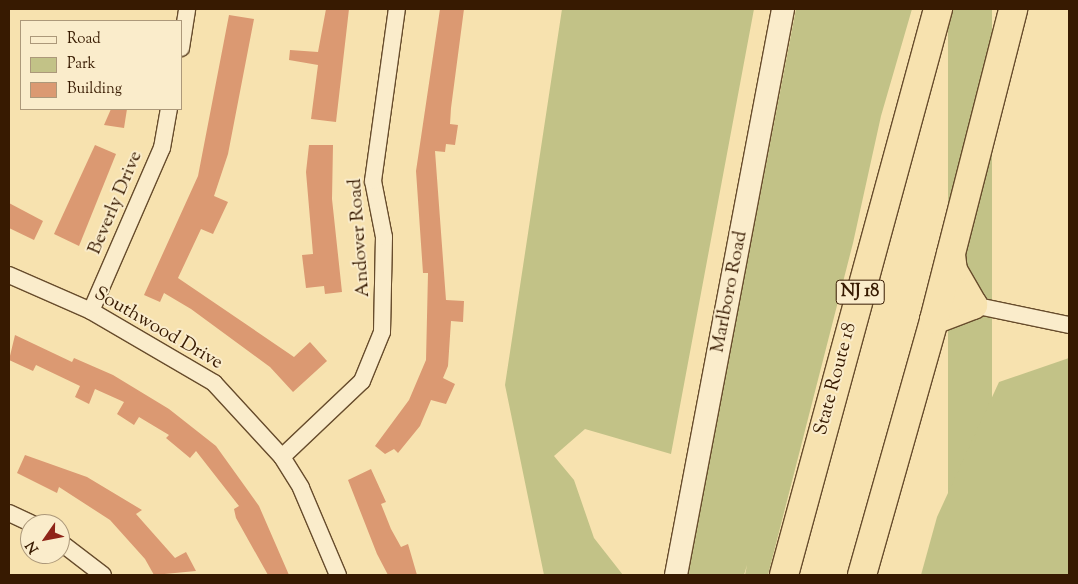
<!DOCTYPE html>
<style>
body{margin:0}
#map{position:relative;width:1078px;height:584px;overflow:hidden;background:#f7e2af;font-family:"Sorts Mill Goudy",serif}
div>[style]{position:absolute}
.green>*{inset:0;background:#c2c287;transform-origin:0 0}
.building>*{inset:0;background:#db9972}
.roads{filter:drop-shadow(1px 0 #674c2c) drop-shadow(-1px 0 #674c2c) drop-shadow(0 1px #674c2c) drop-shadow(0 -1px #674c2c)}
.street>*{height:16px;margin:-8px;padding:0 8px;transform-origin:8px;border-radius:8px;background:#faeccb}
.secondary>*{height:22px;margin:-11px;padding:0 11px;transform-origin:11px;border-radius:11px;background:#faeccb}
.highway>*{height:28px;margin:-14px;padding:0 14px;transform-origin:14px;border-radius:14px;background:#f7e2af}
span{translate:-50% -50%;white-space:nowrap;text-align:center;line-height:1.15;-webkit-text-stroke:4px #faeccb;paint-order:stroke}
.shield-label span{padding:1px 4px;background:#faeccb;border:1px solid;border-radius:4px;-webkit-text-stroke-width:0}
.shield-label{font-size:18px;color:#371a01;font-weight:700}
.street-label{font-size:19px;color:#371a01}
.frame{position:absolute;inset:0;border:10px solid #371a01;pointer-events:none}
.legend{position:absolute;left:20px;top:20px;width:162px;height:90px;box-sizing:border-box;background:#faeccb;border:1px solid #ac987a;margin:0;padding:6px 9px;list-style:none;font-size:15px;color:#371a01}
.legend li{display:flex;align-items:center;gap:10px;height:25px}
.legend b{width:25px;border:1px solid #ac987a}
.north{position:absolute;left:20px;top:514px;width:50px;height:50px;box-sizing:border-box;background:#faeccb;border:1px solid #ac987a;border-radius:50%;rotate:237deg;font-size:14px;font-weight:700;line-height:20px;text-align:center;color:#371a01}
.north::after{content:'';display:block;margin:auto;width:18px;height:22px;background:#8f2418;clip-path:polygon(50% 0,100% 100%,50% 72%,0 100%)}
</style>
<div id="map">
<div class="green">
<div style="clip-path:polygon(562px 9px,754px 9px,671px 454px,585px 429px,554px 456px,574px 480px,594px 538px,623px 575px,544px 575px,505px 385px)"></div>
<div style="clip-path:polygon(796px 9px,912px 9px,881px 116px,853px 243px,768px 575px,745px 575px,747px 565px,744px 575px,687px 575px)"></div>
<div style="left:948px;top:9px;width:44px;height:585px"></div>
<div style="clip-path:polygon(1069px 358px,1069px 575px,921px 575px,937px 517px,999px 382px)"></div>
</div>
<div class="building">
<div style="clip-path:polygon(326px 9px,349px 9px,336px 122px,311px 119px,318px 65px,289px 60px,290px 50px,318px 52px)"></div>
<div style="clip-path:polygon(440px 9px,464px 9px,451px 108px,450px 124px,458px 125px,455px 145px,446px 144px,445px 152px,435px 151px,446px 300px,464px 301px,463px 322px,451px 321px,448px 366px,443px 378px,455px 384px,446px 404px,431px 400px,420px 426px,398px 453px,394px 449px,385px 454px,375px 446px,409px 400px,426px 360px,428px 273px,423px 273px,416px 171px)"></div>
<div style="clip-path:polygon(229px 15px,254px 19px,228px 154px,214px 196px,228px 202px,213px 234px,201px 229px,178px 278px,294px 357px,310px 342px,327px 361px,293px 392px,270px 367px,191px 309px,164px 293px,160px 302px,144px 295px,198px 176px)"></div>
<div style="clip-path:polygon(111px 109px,127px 109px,124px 128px,104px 125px)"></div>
<div style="clip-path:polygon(95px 145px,116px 154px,79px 246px,54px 234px)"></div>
<div style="clip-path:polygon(309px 145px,333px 145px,332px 199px,342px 292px,325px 294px,324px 286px,306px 288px,302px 255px,313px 254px,306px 172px)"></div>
<div style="clip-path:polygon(9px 203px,43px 221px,34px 240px,9px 228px)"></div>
<div style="clip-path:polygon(15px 335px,72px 362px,74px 358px,113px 375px,169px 409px,216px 446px,259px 506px,289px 575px,268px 575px,236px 518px,234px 509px,239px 506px,196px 451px,190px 458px,166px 438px,169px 435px,139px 417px,134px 425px,117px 414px,124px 402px,95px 389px,89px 404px,75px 397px,80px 386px,36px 365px,33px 371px,9px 360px)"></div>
<div style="clip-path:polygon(25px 455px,87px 477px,142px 510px,136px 514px,175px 558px,186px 552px,196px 571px,154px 575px,145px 559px,110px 520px,59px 487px,57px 493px,17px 473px)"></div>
<div style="clip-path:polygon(371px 469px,386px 502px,381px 504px,391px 529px,401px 547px,408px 544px,417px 575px,388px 575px,377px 554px,348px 480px)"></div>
</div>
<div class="roads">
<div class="street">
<div style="left:181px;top:48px;width:39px;rotate:-81deg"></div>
<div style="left:9px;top:275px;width:90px;rotate:23.7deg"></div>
<div style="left:91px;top:311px;width:143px;rotate:30.3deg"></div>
<div style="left:214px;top:383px;width:100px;rotate:47.4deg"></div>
<div style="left:282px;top:457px;width:36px;rotate:58deg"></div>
<div style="left:301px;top:488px;width:95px;rotate:67deg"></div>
<div style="left:973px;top:305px;width:98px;rotate:11.8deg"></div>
<div style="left:91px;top:311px;width:178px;rotate:-66.5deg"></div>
<div style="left:162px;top:148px;width:40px;rotate:-80deg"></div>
<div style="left:282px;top:457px;width:110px;rotate:-43.5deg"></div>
<div style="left:362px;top:381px;width:53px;rotate:-67.8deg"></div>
<div style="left:382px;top:332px;width:95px;rotate:-88.8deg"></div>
<div style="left:384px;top:237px;width:57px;rotate:-101.1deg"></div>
<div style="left:373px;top:181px;width:174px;rotate:-82.1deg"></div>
<div style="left:9px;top:513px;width:26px;rotate:25deg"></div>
<div style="left:60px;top:542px;width:54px;rotate:37.5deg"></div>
</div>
<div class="secondary">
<div style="left:676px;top:575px;width:576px;rotate:-79.29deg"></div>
</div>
<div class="highway">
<div style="left:934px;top:320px;width:42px;rotate:-21deg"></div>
<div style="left:973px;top:305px;width:39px;rotate:-120deg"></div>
<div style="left:953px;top:271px;width:17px;rotate:-97deg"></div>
<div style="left:784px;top:575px;width:587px;rotate:-74.78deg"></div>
<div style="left:862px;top:575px;width:265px;rotate:-74.2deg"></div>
<div style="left:934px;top:320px;width:321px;rotate:-75.7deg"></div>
</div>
</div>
<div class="shield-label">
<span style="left:860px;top:292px">NJ 18</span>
</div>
<div class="street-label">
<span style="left:116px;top:203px;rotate:-67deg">Beverly Drive</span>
<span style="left:360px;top:238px;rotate:-94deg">Andover Road</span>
<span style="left:730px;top:292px;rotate:-79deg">Marlboro Road</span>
<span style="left:158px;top:329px;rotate:30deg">Southwood Drive</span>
<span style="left:836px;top:379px;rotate:-75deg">State Route 18</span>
</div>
<div class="frame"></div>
<ul class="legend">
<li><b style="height:6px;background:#faeccb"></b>Road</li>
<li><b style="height:14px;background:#c2c287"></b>Park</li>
<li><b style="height:14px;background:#db9972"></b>Building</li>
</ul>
<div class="north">N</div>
</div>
